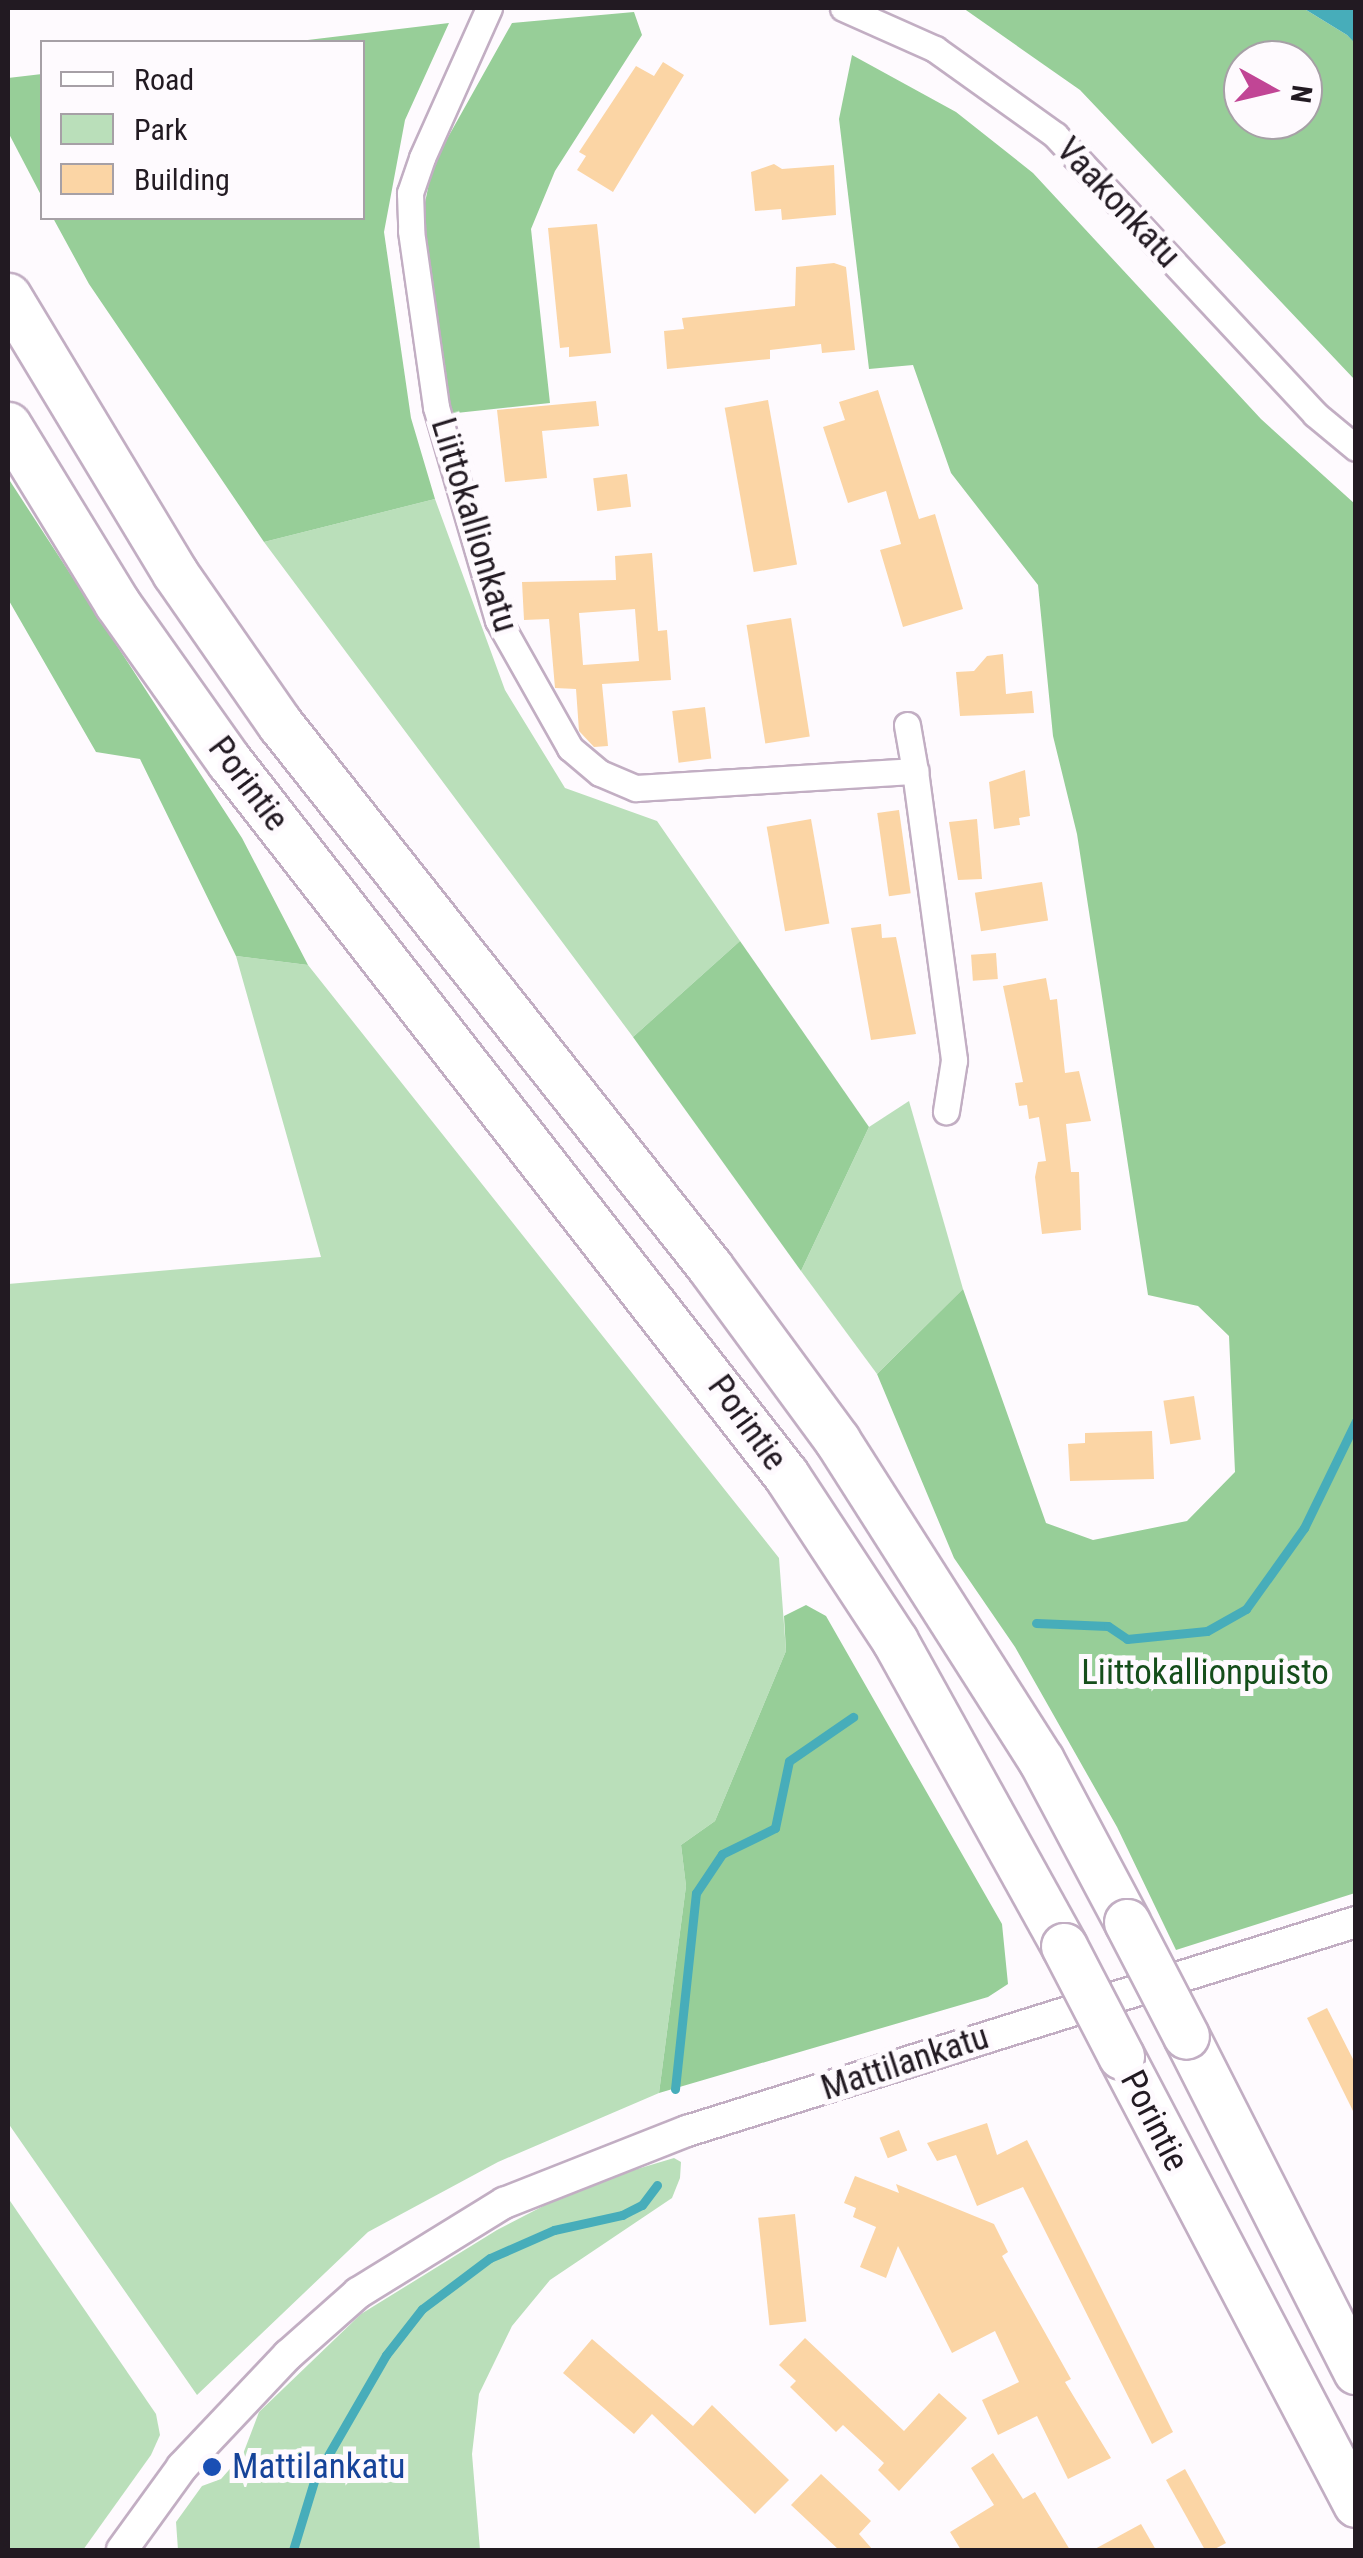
<!DOCTYPE html>
<style>
body{margin:0}
#map{position:relative;width:1363px;height:2558px;overflow:hidden;background:#fefafe;font-family:"Roboto Condensed",sans-serif}
div>[style]{position:absolute}
.green>*{inset:0;background:#badfba}
.forest>*{inset:0;background:#97ce98}
.water>*{inset:0;background:#47adba}
.stream>*{height:9px;margin:-4.5px;padding:0 4.5px;transform-origin:4.5px;border-radius:4.5px;background:#47adba}
.building>*{inset:0;background:#fbd5a5;transform-origin:0 0}
.roads{filter:drop-shadow(2px 0 #c2aec3) drop-shadow(-2px 0 #c2aec3) drop-shadow(0 2px #c2aec3) drop-shadow(0 -2px #c2aec3)}
.minor>*{height:25px;margin:-12.5px;padding:0 12.5px;transform-origin:12.5px;border-radius:12.5px;background:#fff}
.tertiary>*{height:30px;margin:-15px;padding:0 15px;transform-origin:15px;border-radius:15px;background:#fff}
.motorway>*{height:45px;margin:-22.5px;padding:0 22.5px;transform-origin:22.5px;border-radius:22.5px;background:#fff}
.bridges{filter:drop-shadow(2px 0 #c2aec3) drop-shadow(-2px 0 #c2aec3) drop-shadow(0 2px #c2aec3) drop-shadow(0 -2px #c2aec3)}
.motorway-bridge>*{height:45px;margin:-22.5px;padding:0 22.5px;transform-origin:22.5px;border-radius:22.5px;background:#fff}
.dots>*{width:28px;height:28px;translate:-50% -50%;box-sizing:border-box;border:5px solid #fefafe;border-radius:50%}
span{translate:-50% -50%;white-space:nowrap;text-align:center;line-height:1.15;-webkit-text-stroke:10px #fefafe;paint-order:stroke}
.street-label{font-size:35px;color:#221a22}
.park-label{font-size:35px;color:#154e1b}
.transit-label{font-size:35px;color:#164399}
.left{translate:0 -50%;text-align:left}
.frame{position:absolute;inset:0;border:10px solid #221a22;pointer-events:none}
.legend{position:absolute;left:40px;top:40px;width:325px;height:180px;box-sizing:border-box;background:#fefafe;border:2px solid #a6a0a6;margin:0;padding:12px 18px;list-style:none;font-size:30px;color:#221a22}
.legend li{display:flex;align-items:center;gap:20px;height:50px}
.legend b{width:50px;border:2px solid #a6a0a6}
.north{position:absolute;left:1223px;top:40px;width:100px;height:100px;box-sizing:border-box;background:#fefafe;border:2px solid #a6a0a6;border-radius:50%;rotate:98deg;font-size:28px;font-weight:700;line-height:40px;text-align:center;color:#221a22}
.north::after{content:'';display:block;margin:auto;width:35px;height:45px;background:#c14595;clip-path:polygon(50% 0,100% 100%,50% 72%,0 100%)}
</style>
<div id="map">
<div class="green">
<div style="clip-path:polygon(435px 499px,505px 690px,565px 788px,657px 821px,740px 941px,633px 1037px,264px 542px)"></div>
<div style="clip-path:polygon(236px 956px,308px 965px,779px 1558px,786px 1651px,715px 1821px,681px 1845px,686px 1886px,659px 2093px,498px 2162px,368px 2232px,197px 2395px,8px 2123px,8px 1284px,321px 1257px)"></div>
<div style="clip-path:polygon(909px 1101px,963px 1289px,877px 1374px,801px 1271px,869px 1127px)"></div>
<div style="clip-path:polygon(674px 2158px,681px 2162px,680px 2178px,672px 2198px,550px 2280px,512px 2326px,479px 2394px,472px 2454px,480px 2550px,178px 2550px,176px 2522px,202px 2486px,221px 2479px,243px 2454px,259px 2412px,361px 2314px,497px 2230px,584px 2185px)"></div>
<div style="clip-path:polygon(8px 2198px,156px 2414px,160px 2435px,151px 2455px,83px 2550px,8px 2550px)"></div>
</div>
<div class="forest">
<div style="clip-path:polygon(evenodd,963px 8px,1303px 8px,1347px 35px,1356px 43px,1355px 380px,1080px 90px,963px 8px,1243px 60px,1303px 60px,1303px 120px,1243px 120px,1243px 60px)"></div>
<div style="clip-path:polygon(634px 12px,642px 35px,555px 171px,531px 229px,550px 403px,447px 414px,422px 217px,433px 164px,512px 23px)"></div>
<div style="clip-path:polygon(449px 23px,405px 120px,384px 232px,411px 418px,435px 499px,264px 542px,89px 284px,53px 218px,362px 218px,362px 42px,291px 42px)"></div>
<div style="clip-path:polygon(852px 55px,956px 112px,1033px 173px,1261px 419px,1355px 504px,1355px 1893px,1176px 1950px,1117px 1827px,1015px 1647px,954px 1558px,877px 1374px,963px 1289px,1046px 1523px,1093px 1540px,1187px 1521px,1235px 1472px,1229px 1336px,1198px 1306px,1148px 1295px,1077px 834px,1053px 736px,1038px 585px,951px 473px,913px 365px,869px 369px,839px 119px)"></div>
<div style="clip-path:polygon(42px 74px,42px 197px,8px 132px,8px 78px)"></div>
<div style="clip-path:polygon(8px 478px,242px 838px,308px 965px,236px 956px,140px 759px,96px 752px,8px 599px)"></div>
<div style="clip-path:polygon(740px 941px,869px 1127px,801px 1271px,633px 1037px)"></div>
<div style="clip-path:polygon(806px 1605px,826px 1616px,1002px 1924px,1008px 1984px,988px 1997px,659px 2093px,686px 1886px,681px 1845px,715px 1821px,786px 1651px,784px 1616px)"></div>
</div>
<div class="water">
<div style="clip-path:polygon(1303px 8px,1355px 8px,1355px 43px,1347px 35px)"></div>
</div>
<div class="stream">
<div style="left:1036px;top:1623px;width:72px;rotate:2.4deg"></div>
<div style="left:1108px;top:1626px;width:23px;rotate:34deg"></div>
<div style="left:1127px;top:1639px;width:80px;rotate:-5.7deg"></div>
<div style="left:1207px;top:1631px;width:45px;rotate:-29.4deg"></div>
<div style="left:1246px;top:1609px;width:100px;rotate:-54.4deg"></div>
<div style="left:1304px;top:1528px;width:119px;rotate:-64.1deg"></div>
<div style="left:675px;top:2089px;width:197px;rotate:-83.9deg"></div>
<div style="left:696px;top:1893px;width:47px;rotate:-56.3deg"></div>
<div style="left:722px;top:1854px;width:59px;rotate:-26.1deg"></div>
<div style="left:775px;top:1828px;width:68px;rotate:-78.2deg"></div>
<div style="left:789px;top:1761px;width:78px;rotate:-34.5deg"></div>
<div style="left:293px;top:2550px;width:75px;rotate:-73deg"></div>
<div style="left:315px;top:2478px;width:142px;rotate:-60deg"></div>
<div style="left:386px;top:2355px;width:58px;rotate:-52deg"></div>
<div style="left:422px;top:2309px;width:85px;rotate:-36.9deg"></div>
<div style="left:490px;top:2258px;width:70px;rotate:-23.6deg"></div>
<div style="left:554px;top:2230px;width:70px;rotate:-12.4deg"></div>
<div style="left:622px;top:2215px;width:22px;rotate:-27deg"></div>
<div style="left:642px;top:2205px;width:25px;rotate:-53deg"></div>
</div>
<div class="building">
<div style="clip-path:polygon(663px 62px,684px 75px,613px 192px,577px 170px,586px 156px,579px 152px,636px 66px,654px 76px)"></div>
<div style="clip-path:polygon(774px 164px,782px 169px,834px 165px,836px 215px,782px 220px,781px 209px,755px 211px,751px 172px)"></div>
<div style="clip-path:polygon(597px 224px,611px 353px,569px 357px,569px 347px,560px 348px,548px 228px)"></div>
<div style="clip-path:polygon(834px 263px,846px 267px,855px 350px,822px 353px,821px 344px,770px 350px,770px 359px,667px 369px,664px 331px,684px 329px,682px 318px,795px 306px,796px 267px)"></div>
<div style="clip-path:polygon(878px 390px,919px 519px,935px 514px,963px 609px,903px 627px,880px 550px,901px 544px,886px 491px,848px 503px,823px 427px,845px 420px,839px 402px)"></div>
<div style="left:768px;top:400px;width:167px;height:44px;rotate:80deg"></div>
<div style="clip-path:polygon(596px 401px,599px 426px,542px 431px,547px 478px,505px 482px,497px 410px)"></div>
<div style="left:627px;top:474px;width:33px;height:34px;rotate:83deg"></div>
<div style="clip-path:polygon(evenodd,652px 553px,658px 631px,667px 630px,671px 680px,602px 684px,608px 746px,594px 747px,579px 731px,576px 689px,555px 688px,549px 619px,524px 620px,522px 582px,616px 580px,615px 556px,652px 553px,635px 609px,639px 661px,583px 665px,579px 613px,635px 609px)"></div>
<div style="left:791px;top:618px;width:120px;height:45px;rotate:81deg"></div>
<div style="clip-path:polygon(1003px 654px,1006px 694px,1032px 691px,1034px 713px,960px 716px,956px 672px,974px 671px,987px 656px)"></div>
<div style="left:705px;top:707px;width:52px;height:33px;rotate:83deg"></div>
<div style="clip-path:polygon(1025px 770px,1030px 816px,1019px 818px,1020px 825px,994px 829px,989px 782px)"></div>
<div style="left:899px;top:810px;width:84px;height:22px;rotate:82deg"></div>
<div style="left:811px;top:819px;width:106px;height:45px;rotate:80deg"></div>
<div style="clip-path:polygon(977px 819px,982px 879px,958px 880px,949px 822px)"></div>
<div style="left:1042px;top:882px;width:39px;height:68px;rotate:81deg"></div>
<div style="clip-path:polygon(881px 924px,882px 938px,896px 937px,916px 1034px,871px 1040px,851px 928px)"></div>
<div style="left:996px;top:953px;width:26px;height:25px;rotate:86deg"></div>
<div style="clip-path:polygon(1046px 978px,1050px 1000px,1057px 999px,1065px 1073px,1079px 1071px,1091px 1121px,1066px 1124px,1071px 1172px,1079px 1172px,1081px 1230px,1042px 1234px,1035px 1177px,1038px 1162px,1046px 1161px,1039px 1117px,1029px 1119px,1027px 1105px,1019px 1106px,1015px 1083px,1023px 1082px,1003px 986px)"></div>
<div style="left:1194px;top:1396px;width:44px;height:31px;rotate:81deg"></div>
<div style="clip-path:polygon(1152px 1431px,1154px 1479px,1070px 1481px,1068px 1444px,1085px 1443px,1085px 1433px)"></div>
<div style="clip-path:polygon(1327px 2008px,1356px 2065px,1356px 2117px,1307px 2018px)"></div>
<div style="clip-path:polygon(987px 2123px,997px 2155px,1027px 2140px,1173px 2432px,1152px 2444px,1023px 2187px,977px 2206px,956px 2155px,937px 2161px,927px 2143px)"></div>
<div style="left:899px;top:2130px;width:22px;height:21px;rotate:68deg"></div>
<div style="clip-path:polygon(855px 2176px,899px 2193px,896px 2184px,994px 2224px,1008px 2252px,1002px 2256px,1071px 2379px,1065px 2382px,1111px 2458px,1068px 2479px,1037px 2416px,998px 2435px,982px 2400px,1019px 2382px,995px 2331px,952px 2353px,898px 2246px,886px 2278px,860px 2267px,876px 2227px,853px 2217px,856px 2208px,844px 2203px)"></div>
<div style="left:795px;top:2214px;width:108px;height:37px;rotate:84deg"></div>
<div style="clip-path:polygon(805px 2338px,904px 2431px,939px 2393px,967px 2418px,899px 2491px,878px 2470px,884px 2463px,843px 2425px,836px 2432px,790px 2387px,796px 2381px,779px 2365px)"></div>
<div style="clip-path:polygon(592px 2339px,693px 2426px,712px 2405px,789px 2480px,755px 2514px,652px 2414px,634px 2434px,563px 2373px)"></div>
<div style="clip-path:polygon(993px 2453px,1023px 2499px,1035px 2492px,1070px 2550px,961px 2550px,950px 2532px,994px 2505px,971px 2468px)"></div>
<div style="clip-path:polygon(1185px 2469px,1226px 2543px,1213px 2550px,1205px 2550px,1166px 2480px)"></div>
<div style="clip-path:polygon(821px 2474px,871px 2521px,859px 2534px,873px 2550px,839px 2550px,791px 2505px)"></div>
<div style="clip-path:polygon(1141px 2524px,1156px 2550px,1093px 2550px)"></div>
</div>
<div class="roads">
<div class="minor">
<div style="left:489px;top:8px;width:164px;rotate:114.1deg"></div>
<div style="left:422px;top:158px;width:37px;rotate:109deg"></div>
<div style="left:410px;top:193px;width:38px;rotate:88deg"></div>
<div style="left:411px;top:231px;width:178px;rotate:81.9deg"></div>
<div style="left:436px;top:407px;width:222px;rotate:73.8deg"></div>
<div style="left:498px;top:620px;width:147px;rotate:60.6deg"></div>
<div style="left:570px;top:748px;width:39px;rotate:40deg"></div>
<div style="left:600px;top:773px;width:39px;rotate:23deg"></div>
<div style="left:636px;top:788px;width:280px;rotate:-3.5deg"></div>
<div style="left:915px;top:771px;width:292px;rotate:82.3deg"></div>
<div style="left:954px;top:1060px;width:52px;rotate:98.9deg"></div>
<div style="left:843px;top:8px;width:101px;rotate:24deg"></div>
<div style="left:935px;top:49px;width:148px;rotate:35.6deg"></div>
<div style="left:1055px;top:135px;width:381px;rotate:47deg"></div>
<div style="left:1315px;top:414px;width:53px;rotate:39.7deg"></div>
<div style="left:907px;top:725px;width:47px;rotate:80.1deg"></div>
</div>
<div class="tertiary">
<div style="left:122px;top:2550px;width:102px;rotate:-54.1deg"></div>
<div style="left:182px;top:2467px;width:154px;rotate:-46.6deg"></div>
<div style="left:288px;top:2355px;width:94px;rotate:-41.5deg"></div>
<div style="left:358px;top:2293px;width:172px;rotate:-31.7deg"></div>
<div style="left:504px;top:2203px;width:197px;rotate:-21.5deg"></div>
<div style="left:687px;top:2131px;width:701px;rotate:-17.35deg"></div>
</div>
<div class="motorway">
<div style="left:8px;top:296px;width:323px;rotate:58.9deg"></div>
<div style="left:175px;top:573px;width:184px;rotate:55.2deg"></div>
<div style="left:280px;top:724px;width:693px;rotate:51.62deg"></div>
<div style="left:710px;top:1267px;width:215px;rotate:53.7deg"></div>
<div style="left:837px;top:1440px;width:379px;rotate:57.5deg"></div>
<div style="left:1041px;top:1760px;width:183px;rotate:62deg"></div>
<div style="left:8px;top:425px;width:209px;rotate:58.5deg"></div>
<div style="left:117px;top:603px;width:194px;rotate:54.7deg"></div>
<div style="left:229px;top:761px;width:906px;rotate:52.04deg"></div>
<div style="left:786px;top:1475px;width:199px;rotate:56.7deg"></div>
<div style="left:895px;top:1641px;width:349px;rotate:61deg"></div>
<div style="left:1186px;top:2036px;width:376px;rotate:63.1deg"></div>
<div style="left:1121px;top:2056px;width:506px;rotate:62.32deg"></div>
</div>
</div>
<div class="bridges">
<div class="motorway-bridge">
<div style="left:1127px;top:1922px;width:128px;rotate:62.6deg"></div>
<div style="left:1064px;top:1946px;width:124px;rotate:62.6deg"></div>
</div>
</div>
<div class="dots">
<div style="left:212px;top:2467px;background:#1a4fb4"></div>
</div>
<div class="street-label">
<span style="left:1118px;top:203px;rotate:47deg">Vaakonkatu</span>
<span style="left:474px;top:525px;rotate:73deg">Liittokallionkatu</span>
<span style="left:248px;top:784px;rotate:53deg">Porintie</span>
<span style="left:747px;top:1423px;rotate:54deg">Porintie</span>
<span style="left:905px;top:2063px;rotate:-18deg">Mattilankatu</span>
<span style="left:1154px;top:2121px;rotate:63deg">Porintie</span>
</div>
<div class="park-label">
<span style="left:1205px;top:1673px">Liittokallionpuisto</span>
</div>
<div class="transit-label">
<span class="left" style="left:232px;top:2467px">Mattilankatu</span>
</div>
<div class="frame"></div>
<ul class="legend">
<li><b style="height:12px;background:#fff"></b>Road</li>
<li><b style="height:28px;background:#badfba"></b>Park</li>
<li><b style="height:28px;background:#fbd5a5"></b>Building</li>
</ul>
<div class="north">N</div>
</div>
